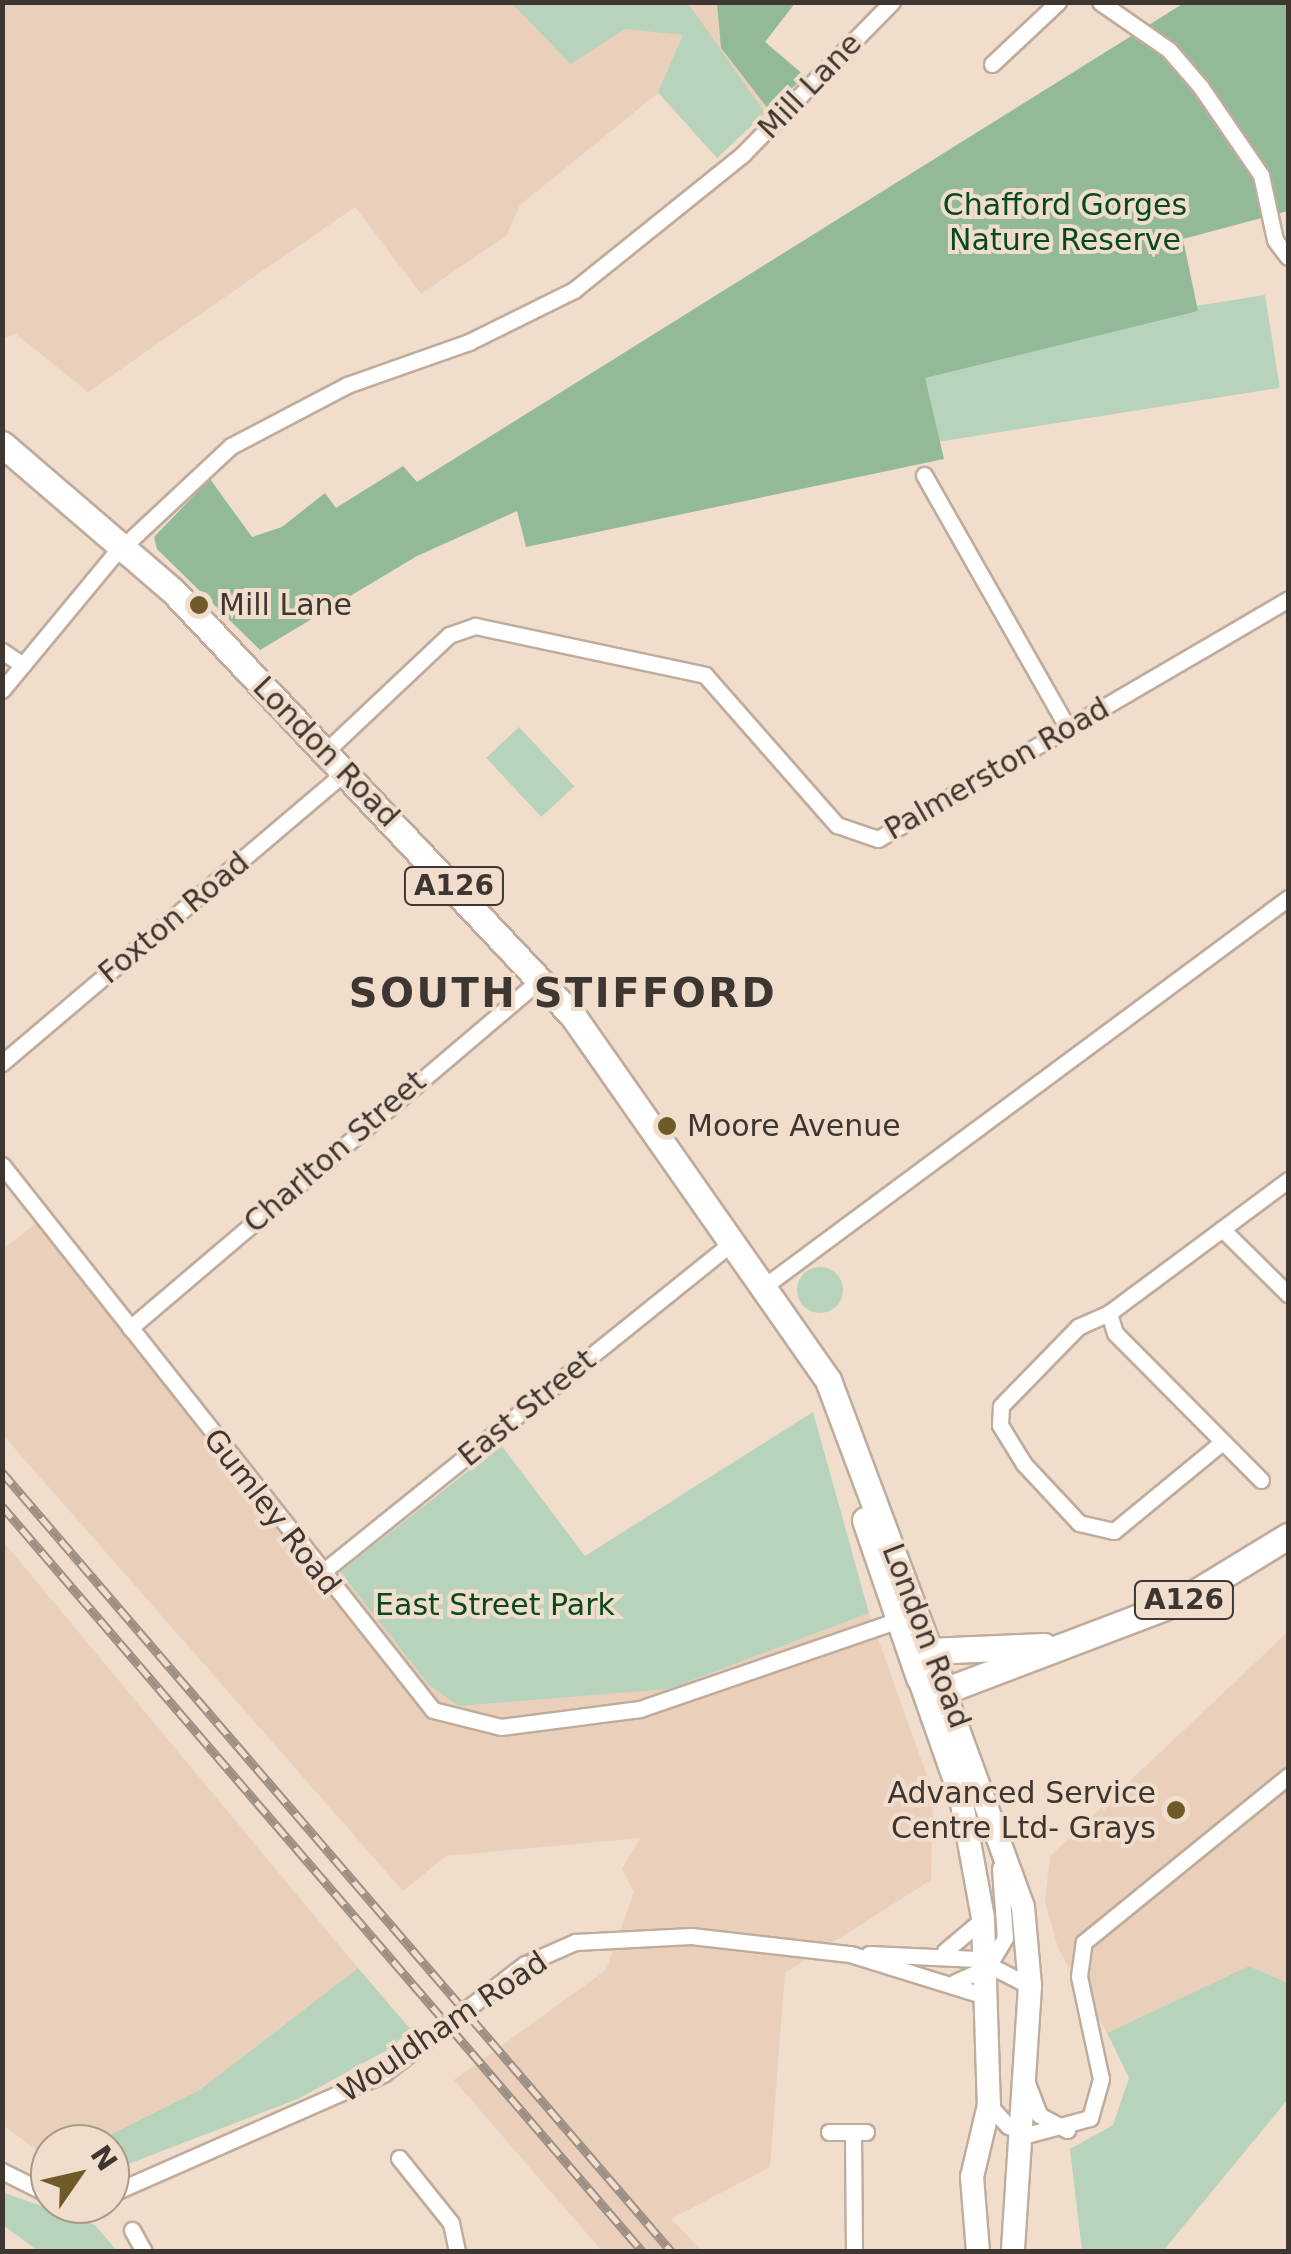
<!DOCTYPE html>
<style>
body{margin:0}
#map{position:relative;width:1291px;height:2254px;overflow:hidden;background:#f0ddcc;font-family:"DejaVu Sans",sans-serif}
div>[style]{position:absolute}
.built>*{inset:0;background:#ead0ba}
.green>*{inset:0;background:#b8d3bc;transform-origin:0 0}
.round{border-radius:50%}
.forest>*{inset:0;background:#92ba98}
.roads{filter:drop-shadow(2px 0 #bfac9c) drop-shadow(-2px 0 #bfac9c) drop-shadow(0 2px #bfac9c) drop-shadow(0 -2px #bfac9c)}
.street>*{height:15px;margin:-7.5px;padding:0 7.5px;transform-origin:7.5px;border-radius:7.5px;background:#fff}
.secondary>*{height:22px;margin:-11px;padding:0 11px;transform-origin:11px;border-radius:11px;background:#fff}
.primary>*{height:25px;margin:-12.5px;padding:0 12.5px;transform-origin:12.5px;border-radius:12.5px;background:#fff}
.rail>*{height:9px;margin-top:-4.5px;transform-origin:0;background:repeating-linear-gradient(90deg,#f0ddcc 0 15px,#9d8f83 0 30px);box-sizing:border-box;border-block:2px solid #9d8f83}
.bridges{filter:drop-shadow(2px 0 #bfac9c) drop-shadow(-2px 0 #bfac9c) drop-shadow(0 2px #bfac9c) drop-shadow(0 -2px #bfac9c)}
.street-bridge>*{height:15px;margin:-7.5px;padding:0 7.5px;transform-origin:7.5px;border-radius:7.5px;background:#fff}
.dots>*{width:28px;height:28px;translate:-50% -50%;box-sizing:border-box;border:5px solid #f0ddcc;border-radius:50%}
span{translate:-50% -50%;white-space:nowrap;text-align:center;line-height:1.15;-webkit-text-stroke:8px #f0ddcc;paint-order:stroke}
.shield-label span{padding:2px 8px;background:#f0ddcc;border:2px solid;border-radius:8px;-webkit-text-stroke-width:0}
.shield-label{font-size:28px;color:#3e3630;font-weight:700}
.street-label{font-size:30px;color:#3e3630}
.park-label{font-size:30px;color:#06491e}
.poi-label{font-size:30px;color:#3e3630}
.left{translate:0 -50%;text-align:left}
.right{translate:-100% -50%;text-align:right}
.district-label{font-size:40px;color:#3e3630;font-weight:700;letter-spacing:2.5px}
.frame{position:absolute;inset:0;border:5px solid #3e3630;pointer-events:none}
.north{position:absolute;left:30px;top:2124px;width:100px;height:100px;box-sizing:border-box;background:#f0ddcc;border:2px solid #a99a8e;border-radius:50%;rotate:56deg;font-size:28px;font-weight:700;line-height:40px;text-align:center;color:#3e3630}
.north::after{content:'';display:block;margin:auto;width:35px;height:45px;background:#715a2a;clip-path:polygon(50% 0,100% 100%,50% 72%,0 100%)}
</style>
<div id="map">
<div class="built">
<div style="clip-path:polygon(3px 3px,795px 3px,765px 42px,805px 76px,717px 158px,658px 93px,520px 205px,507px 235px,421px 294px,355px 207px,88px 392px,16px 334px,3px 338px)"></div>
<div style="clip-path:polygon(44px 1217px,330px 1585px,340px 1572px,429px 1685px,669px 1689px,869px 1613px,933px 1793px,931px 1880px,785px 1973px,770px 2167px,671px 2219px,702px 2251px,602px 2251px,454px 2080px,606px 1970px,634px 1892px,622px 1869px,640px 1838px,446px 1856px,403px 1891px,3px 1435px,3px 1249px)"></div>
<div style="clip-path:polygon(2px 1540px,358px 1968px,201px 2089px,92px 2144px,50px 2144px,50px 2160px,3px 2125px)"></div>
<div style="clip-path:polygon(1288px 1632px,1288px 1983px,1249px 1966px,1107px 2033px,1058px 1948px,1045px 1902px,1050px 1856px)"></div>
</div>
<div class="green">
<div style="clip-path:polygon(511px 3px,688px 3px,765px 113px,717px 158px,658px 92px,683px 35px,625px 29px,571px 64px)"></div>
<div style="left:1265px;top:295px;width:94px;height:350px;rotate:81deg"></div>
<div style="left:519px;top:727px;width:81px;height:45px;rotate:47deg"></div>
<div class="round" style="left:797px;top:1267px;width:46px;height:46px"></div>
<div style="clip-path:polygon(813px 1412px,869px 1613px,669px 1689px,459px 1706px,429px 1685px,340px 1572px,501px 1445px,585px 1556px)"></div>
<div style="clip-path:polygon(1249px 1966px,1288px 1983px,1288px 2099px,1163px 2251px,1082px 2251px,1070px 2149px,1113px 2125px,1129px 2078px,1107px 2033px)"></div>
<div style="clip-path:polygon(358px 1968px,411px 2030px,387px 2050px,300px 2098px,110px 2171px,110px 2144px,92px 2144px,201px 2089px)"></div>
<div style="clip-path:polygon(2px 2192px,95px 2225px,117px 2251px,38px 2251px,3px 2225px)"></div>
</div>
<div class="forest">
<div style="clip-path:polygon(717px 3px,795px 3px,765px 42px,805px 76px,769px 110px,721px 48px)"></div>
<div style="clip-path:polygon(1184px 3px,1288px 3px,1288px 211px,1183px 239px,1198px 311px,925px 378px,944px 459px,526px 547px,517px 511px,417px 556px,260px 650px,157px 549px,154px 537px,210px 479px,252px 537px,282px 527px,325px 493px,336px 508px,403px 466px,417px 482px)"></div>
</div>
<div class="roads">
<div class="street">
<div style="left:1100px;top:2px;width:84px;rotate:34.8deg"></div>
<div style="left:1169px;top:50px;width:48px;rotate:49.3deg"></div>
<div style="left:1200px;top:86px;width:108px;rotate:55.6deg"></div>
<div style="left:1261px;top:175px;width:66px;rotate:77.8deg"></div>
<div style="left:1275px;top:240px;width:21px;rotate:53deg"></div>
<div style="left:992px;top:64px;width:91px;rotate:-43.2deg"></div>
<div style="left:924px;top:475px;width:291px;rotate:60.4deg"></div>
<div style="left:2px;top:651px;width:25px;rotate:34deg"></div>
<div style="left:2px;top:690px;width:173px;rotate:-50.4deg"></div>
<div style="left:112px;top:557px;width:163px;rotate:-43deg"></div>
<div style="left:231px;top:446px;width:131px;rotate:-27.7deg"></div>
<div style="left:347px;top:385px;width:129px;rotate:-19.4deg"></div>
<div style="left:469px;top:342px;width:117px;rotate:-26.3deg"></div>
<div style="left:574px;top:290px;width:217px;rotate:-38.8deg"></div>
<div style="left:743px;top:154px;width:213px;rotate:-45.6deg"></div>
<div style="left:326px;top:751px;width:169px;rotate:-43.3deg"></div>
<div style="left:449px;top:635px;width:28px;rotate:-19deg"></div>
<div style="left:475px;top:626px;width:235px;rotate:12deg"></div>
<div style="left:705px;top:675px;width:200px;rotate:48.7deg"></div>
<div style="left:837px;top:825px;width:43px;rotate:18.9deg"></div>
<div style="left:878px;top:839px;width:475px;rotate:-30.3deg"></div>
<div style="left:2px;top:1063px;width:450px;rotate:-40.3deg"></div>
<div style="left:2px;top:1165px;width:695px;rotate:51.66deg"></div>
<div style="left:433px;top:1710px;width:70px;rotate:14deg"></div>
<div style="left:501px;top:1727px;width:140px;rotate:-7.4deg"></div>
<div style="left:640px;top:1709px;width:271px;rotate:-19deg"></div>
<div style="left:1222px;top:1229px;width:93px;rotate:44.6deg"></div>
<div style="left:766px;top:1285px;width:650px;rotate:-36.55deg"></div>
<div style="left:1109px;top:1313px;width:34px;rotate:156deg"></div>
<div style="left:1078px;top:1327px;width:110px;rotate:134.3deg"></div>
<div style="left:1001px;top:1406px;width:19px;rotate:93deg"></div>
<div style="left:1000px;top:1425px;width:46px;rotate:58.4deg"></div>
<div style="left:1024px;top:1464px;width:81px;rotate:47deg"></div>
<div style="left:1079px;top:1523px;width:36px;rotate:13deg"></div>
<div style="left:1114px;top:1531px;width:139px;rotate:-39.4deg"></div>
<div style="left:130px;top:1328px;width:541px;rotate:-40.35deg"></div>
<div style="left:1261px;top:1480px;width:207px;rotate:-134.8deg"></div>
<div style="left:1115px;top:1333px;width:21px;rotate:-107deg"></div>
<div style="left:1109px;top:1313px;width:223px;rotate:-36.6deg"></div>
<div style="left:320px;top:1574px;width:531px;rotate:-38.81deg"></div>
<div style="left:945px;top:1951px;width:50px;rotate:-40.1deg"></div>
<div style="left:869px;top:1954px;width:108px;rotate:2.7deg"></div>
<div style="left:977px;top:1959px;width:59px;rotate:27deg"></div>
<div style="left:525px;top:1964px;width:55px;rotate:-23.7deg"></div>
<div style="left:575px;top:1942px;width:116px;rotate:-3deg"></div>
<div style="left:691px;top:1936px;width:160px;rotate:6.5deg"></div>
<div style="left:850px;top:1954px;width:141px;rotate:17.3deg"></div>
<div style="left:955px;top:1982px;width:35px;rotate:-24deg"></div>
<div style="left:987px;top:1968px;width:35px;rotate:-59deg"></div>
<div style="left:1005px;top:1938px;width:70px;rotate:-94.1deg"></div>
<div style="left:1027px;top:2083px;width:34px;rotate:69deg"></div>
<div style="left:1039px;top:2115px;width:32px;rotate:28deg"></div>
<div style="left:989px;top:2105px;width:28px;rotate:48deg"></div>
<div style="left:1008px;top:2126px;width:23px;rotate:20deg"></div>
<div style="left:1030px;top:2134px;width:62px;rotate:-14.9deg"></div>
<div style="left:1090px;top:2118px;width:41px;rotate:-74.2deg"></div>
<div style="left:1101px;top:2079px;width:105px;rotate:-102.1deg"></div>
<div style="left:1079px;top:1976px;width:34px;rotate:-82deg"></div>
<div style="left:1084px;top:1942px;width:263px;rotate:-39.1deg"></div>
<div style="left:829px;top:2132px;width:37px"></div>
<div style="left:853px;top:2136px;width:116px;rotate:89.5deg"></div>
<div style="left:399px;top:2158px;width:83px;rotate:51.3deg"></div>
<div style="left:451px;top:2223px;width:30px;rotate:78deg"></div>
<div style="left:2px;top:2171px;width:54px;rotate:26.6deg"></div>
<div style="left:110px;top:2194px;width:298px;rotate:-23.7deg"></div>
<div style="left:132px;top:2230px;width:25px;rotate:61deg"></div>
</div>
<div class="secondary">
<div style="left:919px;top:1678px;width:127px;rotate:70.7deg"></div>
<div style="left:961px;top:1798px;width:122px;rotate:79.6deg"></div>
<div style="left:983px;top:1918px;width:187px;rotate:88.2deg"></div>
<div style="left:989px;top:2105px;width:74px;rotate:103.3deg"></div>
<div style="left:972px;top:2177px;width:75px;rotate:85.4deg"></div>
<div style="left:944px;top:1691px;width:230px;rotate:69.9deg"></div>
<div style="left:1023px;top:1907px;width:79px;rotate:84.9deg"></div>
<div style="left:1030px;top:1986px;width:267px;rotate:93.7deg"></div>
</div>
<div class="primary">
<div style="left:2px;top:444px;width:224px;rotate:40.7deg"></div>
<div style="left:172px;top:590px;width:585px;rotate:46.73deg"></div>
<div style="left:573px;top:1016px;width:444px;rotate:55deg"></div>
<div style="left:828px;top:1380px;width:332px;rotate:69.5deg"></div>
<div style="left:865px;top:1520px;width:167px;rotate:71.1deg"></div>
<div style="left:928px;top:1651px;width:116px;rotate:-2.5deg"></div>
<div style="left:944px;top:1691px;width:256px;rotate:-20.8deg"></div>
<div style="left:1183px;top:1600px;width:123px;rotate:-31.4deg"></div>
</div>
</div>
<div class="rail">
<div style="left:2px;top:1472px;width:1028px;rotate:49.34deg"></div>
<div style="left:2px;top:1506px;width:984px;rotate:49.33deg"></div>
</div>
<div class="bridges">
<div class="street-bridge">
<div style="left:383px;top:2074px;width:180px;rotate:-37.8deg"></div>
</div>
</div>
<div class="dots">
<div style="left:199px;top:605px;background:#715a2a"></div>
<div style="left:667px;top:1126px;background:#715a2a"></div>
<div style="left:1176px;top:1810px;background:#715a2a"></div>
</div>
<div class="shield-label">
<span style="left:454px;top:886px">A126</span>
<span style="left:1184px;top:1600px">A126</span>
</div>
<div class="street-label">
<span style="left:810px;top:86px;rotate:-46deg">Mill Lane</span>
<span style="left:326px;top:752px;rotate:46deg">London Road</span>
<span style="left:997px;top:769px;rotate:-30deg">Palmerston Road</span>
<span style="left:174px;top:918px;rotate:-40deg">Foxton Road</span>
<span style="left:335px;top:1152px;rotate:-41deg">Charlton Street</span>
<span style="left:527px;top:1408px;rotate:-39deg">East Street</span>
<span style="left:272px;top:1512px;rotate:52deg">Gumley Road</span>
<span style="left:926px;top:1636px;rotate:69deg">London Road</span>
<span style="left:443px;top:2027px;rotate:-34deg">Wouldham Road</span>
</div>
<div class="park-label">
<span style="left:1065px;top:222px">Chafford Gorges<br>Nature Reserve</span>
<span style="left:495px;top:1605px">East Street Park</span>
</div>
<div class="poi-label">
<span class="left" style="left:219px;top:605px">Mill Lane</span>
<span class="left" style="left:687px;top:1126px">Moore Avenue</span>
<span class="right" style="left:1156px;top:1810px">Advanced Service<br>Centre Ltd- Grays</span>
</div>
<div class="district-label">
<span style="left:563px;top:993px">SOUTH STIFFORD</span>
</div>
<div class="frame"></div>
<div class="north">N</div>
</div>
